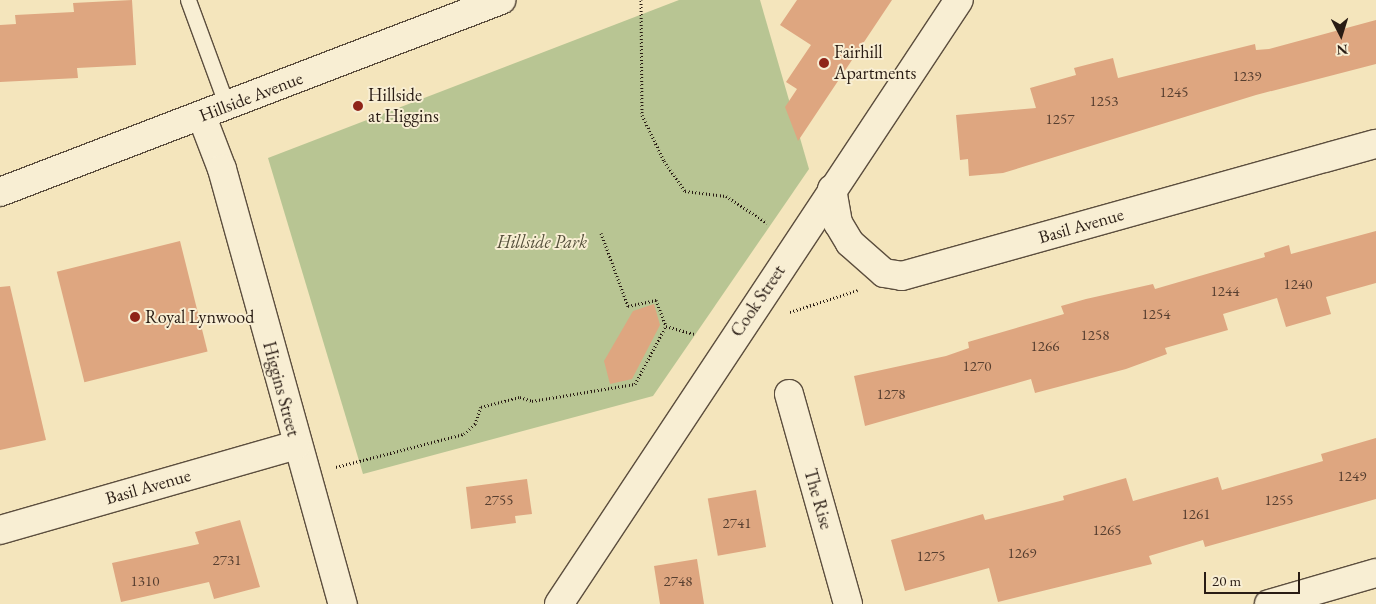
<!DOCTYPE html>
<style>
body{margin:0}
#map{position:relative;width:1376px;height:604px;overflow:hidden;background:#f4e5bc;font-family:"EB Garamond",serif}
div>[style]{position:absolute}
.green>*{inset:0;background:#b8c593}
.building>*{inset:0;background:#dea680;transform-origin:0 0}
.path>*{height:3px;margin-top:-1.5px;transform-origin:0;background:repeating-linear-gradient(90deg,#291c14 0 1px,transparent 0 3.5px)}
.roads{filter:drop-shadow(1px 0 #5c4e3e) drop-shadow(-1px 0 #5c4e3e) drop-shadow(0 1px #5c4e3e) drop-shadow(0 -1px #5c4e3e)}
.lane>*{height:15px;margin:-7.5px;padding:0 7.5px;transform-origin:7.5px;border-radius:7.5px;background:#f8eed3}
.street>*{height:28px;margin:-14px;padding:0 14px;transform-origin:14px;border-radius:14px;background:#f8eed3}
.secondary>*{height:28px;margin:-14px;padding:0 14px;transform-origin:14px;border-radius:14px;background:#f8eed3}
.dots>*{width:14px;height:14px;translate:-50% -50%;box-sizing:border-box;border:2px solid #f8eed3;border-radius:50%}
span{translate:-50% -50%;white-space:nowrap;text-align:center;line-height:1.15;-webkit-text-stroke:4px #f8eed3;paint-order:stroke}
.number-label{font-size:15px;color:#563e2f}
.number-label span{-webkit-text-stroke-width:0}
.poi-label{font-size:18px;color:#291c14}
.left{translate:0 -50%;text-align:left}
.street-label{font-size:18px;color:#291c14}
.park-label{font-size:18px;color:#544f3a;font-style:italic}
.north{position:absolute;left:1316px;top:10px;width:50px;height:50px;-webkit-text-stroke:4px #f8eed3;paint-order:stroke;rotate:175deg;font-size:14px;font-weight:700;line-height:20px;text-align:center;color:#291c14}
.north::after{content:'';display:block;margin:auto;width:18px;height:22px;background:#291c14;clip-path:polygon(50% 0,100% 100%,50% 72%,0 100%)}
.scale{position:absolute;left:1204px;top:572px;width:96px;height:22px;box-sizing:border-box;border:2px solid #291c14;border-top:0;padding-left:6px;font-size:15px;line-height:18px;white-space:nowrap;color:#291c14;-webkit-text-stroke:4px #f8eed3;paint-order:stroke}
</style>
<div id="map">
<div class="green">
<div style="clip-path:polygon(679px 0,760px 0,809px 169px,653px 396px,363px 474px,268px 158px)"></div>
</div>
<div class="building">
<div style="clip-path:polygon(132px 0,136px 65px,77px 68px,78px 78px,0 82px,0 25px,16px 24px,15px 15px,74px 12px,73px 3px)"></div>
<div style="clip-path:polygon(797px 0,892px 0,798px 141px,785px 107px,797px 89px,786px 82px,811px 45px,780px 25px)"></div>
<div style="clip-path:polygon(1376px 20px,1376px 64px,1256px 95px,1003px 173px,969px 176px,968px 159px,960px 160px,956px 115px,1036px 108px,1030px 88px,1076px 75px,1074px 68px,1113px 58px,1118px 78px,1255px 44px,1256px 50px,1269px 49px)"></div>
<div style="clip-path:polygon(1376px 231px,1376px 283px,1326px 297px,1331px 314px,1286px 327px,1277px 298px,1223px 314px,1228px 330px,1165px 348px,1167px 354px,1126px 369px,1035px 393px,1031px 379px,865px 426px,854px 376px,946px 356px,969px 348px,968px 342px,1064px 314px,1061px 306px,1086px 299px,1153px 284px,1155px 289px,1265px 257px,1264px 253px,1289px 245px,1291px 254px)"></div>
<div style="left:180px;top:241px;width:114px;height:127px;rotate:76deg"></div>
<div style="clip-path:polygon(10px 286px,46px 440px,0 450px,0 287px)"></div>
<div style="clip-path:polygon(654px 304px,660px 325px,632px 379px,610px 384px,604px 361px,633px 311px)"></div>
<div style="clip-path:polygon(1376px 438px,1376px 499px,1205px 547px,1203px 540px,1149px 556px,1152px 564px,998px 602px,989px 568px,905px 591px,891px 540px,983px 514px,985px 520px,1064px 500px,1063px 496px,1126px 478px,1133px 501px,1218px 477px,1222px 490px,1323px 461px,1321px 454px)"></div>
<div style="clip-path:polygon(527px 479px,532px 514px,515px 516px,516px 523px,471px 529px,466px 487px)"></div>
<div style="left:756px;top:490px;width:58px;height:49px;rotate:80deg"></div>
<div style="clip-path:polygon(240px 520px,260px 587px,214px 599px,209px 582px,121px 602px,112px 563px,199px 544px,195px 532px)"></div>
<div style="clip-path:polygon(697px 559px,704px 604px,660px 604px,654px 566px)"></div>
</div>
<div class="path">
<div style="left:641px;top:0;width:115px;rotate:89.5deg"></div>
<div style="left:642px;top:115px;width:51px;rotate:64.4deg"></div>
<div style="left:664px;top:161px;width:37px;rotate:55deg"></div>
<div style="left:685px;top:191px;width:41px;rotate:7deg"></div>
<div style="left:726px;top:196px;width:49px;rotate:33.4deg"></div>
<div style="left:601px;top:233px;width:78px;rotate:69.7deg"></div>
<div style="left:628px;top:306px;width:29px;rotate:-12deg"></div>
<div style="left:656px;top:300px;width:28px;rotate:69deg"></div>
<div style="left:666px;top:326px;width:29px;rotate:16deg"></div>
<div style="left:790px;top:312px;width:71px;rotate:-17.9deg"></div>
<div style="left:336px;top:467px;width:132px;rotate:-14.5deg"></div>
<div style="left:464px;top:434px;width:15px;rotate:-42deg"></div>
<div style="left:475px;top:424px;width:18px;rotate:-71deg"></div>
<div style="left:481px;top:407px;width:40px;rotate:-14.4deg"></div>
<div style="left:520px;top:397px;width:13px;rotate:18deg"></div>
<div style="left:532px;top:401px;width:104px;rotate:-9.4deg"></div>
<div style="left:635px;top:384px;width:66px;rotate:-61.9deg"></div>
</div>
<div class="roads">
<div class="lane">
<div style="left:188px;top:0;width:113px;rotate:69.8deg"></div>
</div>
<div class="street">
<div style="left:202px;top:117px;width:56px;rotate:69deg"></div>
<div style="left:222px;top:169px;width:452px;rotate:74.5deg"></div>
<div style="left:832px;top:189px;width:35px;rotate:80deg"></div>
<div style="left:838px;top:223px;width:23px;rotate:59deg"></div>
<div style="left:850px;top:243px;width:45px;rotate:41.4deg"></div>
<div style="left:884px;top:273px;width:18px;rotate:9deg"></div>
<div style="left:902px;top:276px;width:492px;rotate:-15.6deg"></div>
<div style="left:789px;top:394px;width:218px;rotate:74.3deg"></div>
<div style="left:0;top:530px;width:308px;rotate:-16deg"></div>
<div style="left:1269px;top:604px;width:111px;rotate:-16.2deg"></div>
</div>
<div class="secondary">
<div style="left:0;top:192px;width:537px;rotate:-20.97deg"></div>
<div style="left:559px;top:604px;width:724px;rotate:-56.49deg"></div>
</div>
</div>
<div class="dots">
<div style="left:824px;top:63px;background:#8f2418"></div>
<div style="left:358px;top:106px;background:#8f2418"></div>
<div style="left:135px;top:317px;background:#8f2418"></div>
</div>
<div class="number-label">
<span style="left:1247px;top:76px">1239</span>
<span style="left:1174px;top:92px">1245</span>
<span style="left:1104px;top:101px">1253</span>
<span style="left:1060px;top:119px">1257</span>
<span style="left:1298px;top:284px">1240</span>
<span style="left:1225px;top:291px">1244</span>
<span style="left:1156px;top:314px">1254</span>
<span style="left:1095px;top:335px">1258</span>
<span style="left:1045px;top:346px">1266</span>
<span style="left:977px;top:366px">1270</span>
<span style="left:891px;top:394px">1278</span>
<span style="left:1352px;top:476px">1249</span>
<span style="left:499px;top:500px">2755</span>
<span style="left:1279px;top:500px">1255</span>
<span style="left:1196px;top:514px">1261</span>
<span style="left:737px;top:523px">2741</span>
<span style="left:1107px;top:530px">1265</span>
<span style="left:1022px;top:553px">1269</span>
<span style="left:931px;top:556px">1275</span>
<span style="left:227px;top:560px">2731</span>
<span style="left:145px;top:581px">1310</span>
<span style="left:678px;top:581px">2748</span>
</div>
<div class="poi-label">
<span class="left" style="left:834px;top:63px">Fairhill<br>Apartments</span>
<span class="left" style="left:368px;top:106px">Hillside<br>at Higgins</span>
<span class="left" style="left:145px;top:317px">Royal Lynwood</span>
</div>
<div class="street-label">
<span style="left:251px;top:97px;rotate:-21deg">Hillside Avenue</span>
<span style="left:1081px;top:226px;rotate:-16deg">Basil Avenue</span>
<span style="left:758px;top:301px;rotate:-56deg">Cook Street</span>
<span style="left:281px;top:389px;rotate:75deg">Higgins Street</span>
<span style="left:148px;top:487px;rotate:-16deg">Basil Avenue</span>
<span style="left:818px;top:499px;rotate:74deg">The Rise</span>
</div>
<div class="park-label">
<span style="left:542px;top:242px">Hillside Park</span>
</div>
<div class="north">N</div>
<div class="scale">20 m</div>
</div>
